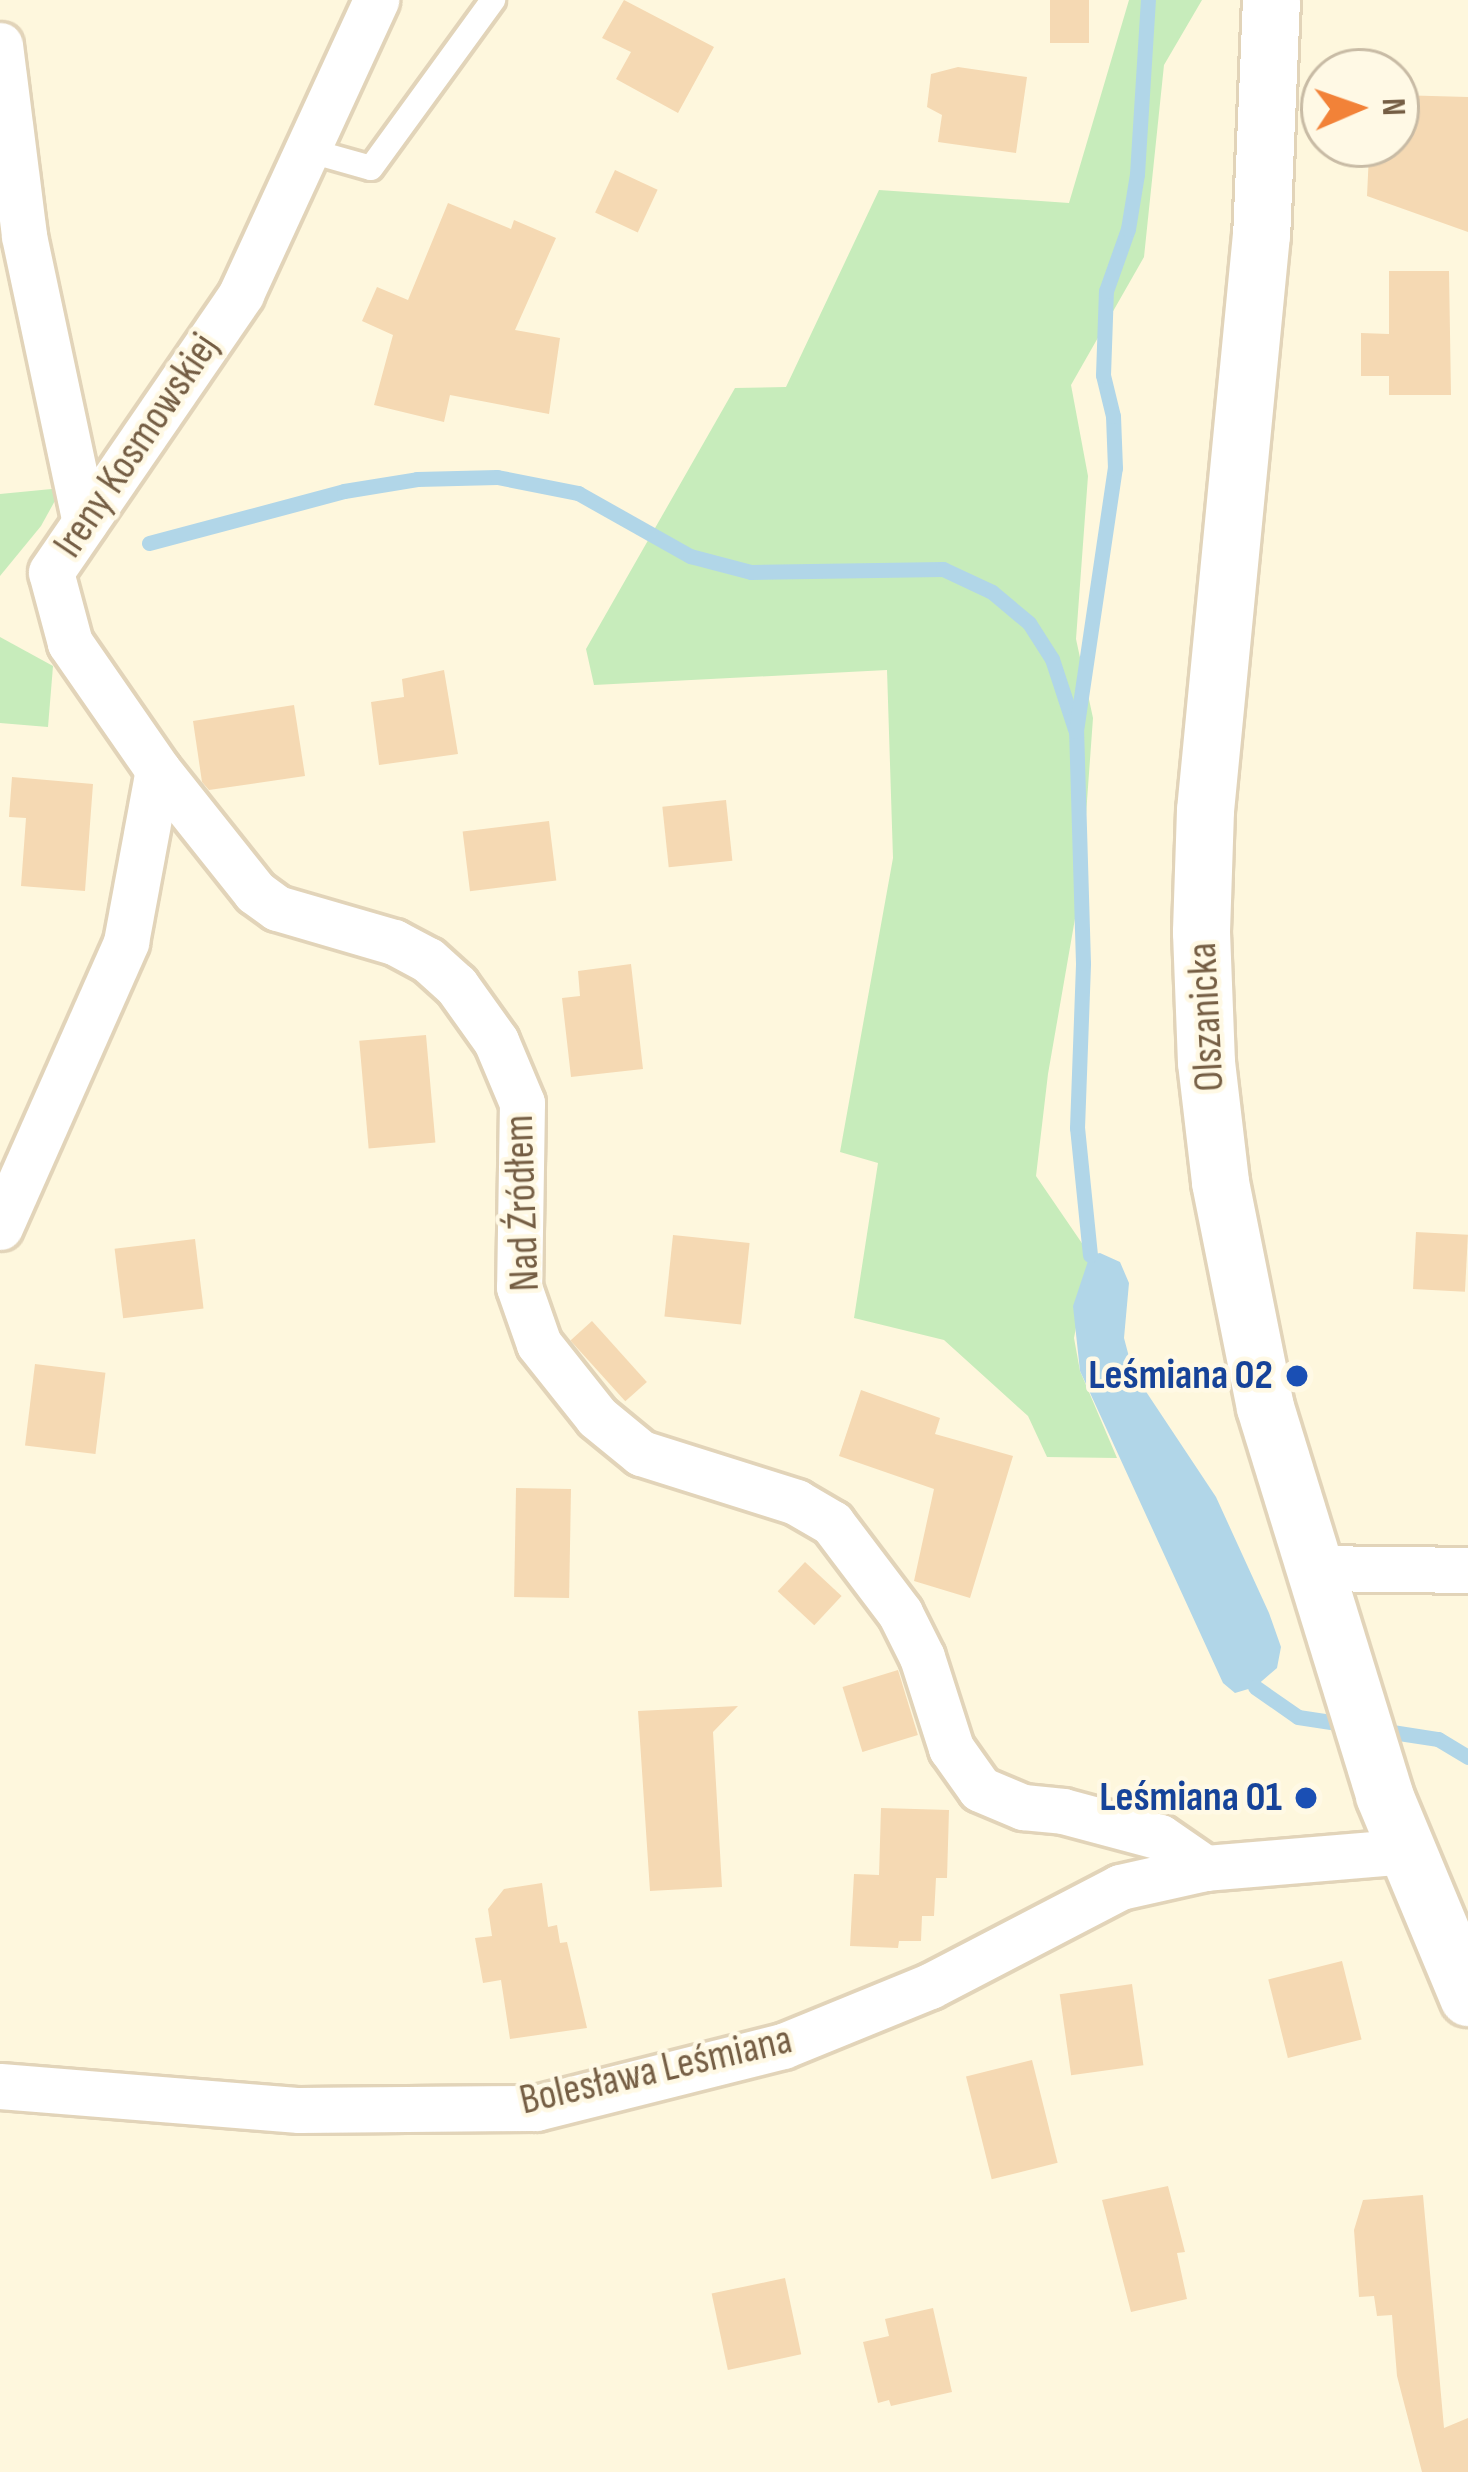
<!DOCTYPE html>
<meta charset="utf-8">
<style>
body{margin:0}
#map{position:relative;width:1468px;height:2472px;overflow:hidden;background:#fef7dd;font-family:"Sofia Sans Condensed",sans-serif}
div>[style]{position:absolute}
.green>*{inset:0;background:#c7ecbb}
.water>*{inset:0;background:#b1d6e8}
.stream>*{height:15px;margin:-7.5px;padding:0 7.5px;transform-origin:7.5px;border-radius:7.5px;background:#b1d6e8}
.building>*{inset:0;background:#f5d9b3;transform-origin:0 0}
.roads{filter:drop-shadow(3px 0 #e2d4b9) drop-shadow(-3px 0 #e2d4b9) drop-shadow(0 3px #e2d4b9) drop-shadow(0 -3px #e2d4b9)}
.service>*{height:24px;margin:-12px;padding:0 12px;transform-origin:12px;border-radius:12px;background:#fff}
.minor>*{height:45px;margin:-22.5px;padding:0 22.5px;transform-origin:22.5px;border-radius:22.5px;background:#fff}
.tertiary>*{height:57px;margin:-28.5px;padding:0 28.5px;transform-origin:28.5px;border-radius:28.5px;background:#fff}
.dots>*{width:33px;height:33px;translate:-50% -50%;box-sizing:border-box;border:6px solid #fff9e5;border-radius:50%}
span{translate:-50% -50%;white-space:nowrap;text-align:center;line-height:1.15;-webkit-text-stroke:9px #fff9e5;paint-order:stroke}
.street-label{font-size:42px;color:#755e44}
.transit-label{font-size:42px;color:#164399;font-weight:700}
.right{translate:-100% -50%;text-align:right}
.north{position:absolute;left:1300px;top:48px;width:120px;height:120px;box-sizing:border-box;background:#fff9e5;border:3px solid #c8bba5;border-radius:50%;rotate:88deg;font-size:33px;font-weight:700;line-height:48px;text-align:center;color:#755e44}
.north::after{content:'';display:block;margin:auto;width:42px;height:54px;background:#f28238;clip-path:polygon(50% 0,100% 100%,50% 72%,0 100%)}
</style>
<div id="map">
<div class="green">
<div style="clip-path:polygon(1129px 0,1202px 0,1164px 65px,1144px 257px,1071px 385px,1088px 476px,1076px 639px,1093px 718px,1081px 884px,1048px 1074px,1036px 1176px,1090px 1255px,1074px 1338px,1080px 1371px,1117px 1458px,1047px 1457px,1028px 1416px,944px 1340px,854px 1318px,878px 1163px,840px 1152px,893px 858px,887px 670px,594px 685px,586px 649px,735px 388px,786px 387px,879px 190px,1069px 203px)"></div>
<div style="clip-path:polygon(62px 488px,41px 526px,0 576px,0 494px)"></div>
<div style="clip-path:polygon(0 637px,53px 666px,48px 727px,0 723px)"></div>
</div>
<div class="water">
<div style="clip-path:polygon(1100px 1253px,1120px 1262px,1129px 1283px,1124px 1338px,1133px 1372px,1216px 1497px,1269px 1613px,1281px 1647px,1277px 1668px,1255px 1687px,1235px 1693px,1223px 1683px,1080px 1371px,1073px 1306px,1090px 1255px)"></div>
</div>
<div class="stream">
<div style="left:149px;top:543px;width:202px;rotate:-14.9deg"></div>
<div style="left:344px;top:491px;width:74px;rotate:-9.3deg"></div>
<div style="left:417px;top:479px;width:80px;rotate:-1.4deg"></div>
<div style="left:497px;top:477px;width:83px;rotate:11.2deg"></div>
<div style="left:578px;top:493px;width:129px;rotate:29.4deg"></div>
<div style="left:690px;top:556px;width:63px;rotate:14.7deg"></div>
<div style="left:751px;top:572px;width:192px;rotate:-0.9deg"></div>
<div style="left:943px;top:569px;width:54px;rotate:25.1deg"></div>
<div style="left:992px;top:592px;width:48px;rotate:40deg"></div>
<div style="left:1029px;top:623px;width:43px;rotate:57.4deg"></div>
<div style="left:1052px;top:659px;width:74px;rotate:71.8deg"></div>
<div style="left:1090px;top:1255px;width:128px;rotate:-95.8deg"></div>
<div style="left:1077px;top:1128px;width:165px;rotate:-87.9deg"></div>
<div style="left:1083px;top:963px;width:232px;rotate:-91.7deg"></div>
<div style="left:1076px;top:731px;width:266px;rotate:-81.6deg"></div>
<div style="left:1115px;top:468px;width:52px;rotate:-92.2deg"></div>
<div style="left:1113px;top:416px;width:42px;rotate:-103.7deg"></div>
<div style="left:1103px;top:375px;width:84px;rotate:-88deg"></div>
<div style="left:1106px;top:291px;width:66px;rotate:-70.5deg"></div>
<div style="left:1128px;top:229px;width:56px;rotate:-80.7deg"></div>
<div style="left:1137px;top:174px;width:174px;rotate:-86.4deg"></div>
<div style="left:1255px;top:1687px;width:52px;rotate:34.9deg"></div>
<div style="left:1298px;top:1717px;width:53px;rotate:8.7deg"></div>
<div style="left:1379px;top:1730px;width:60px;rotate:8.7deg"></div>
<div style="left:1438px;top:1739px;width:35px;rotate:31deg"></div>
</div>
<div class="building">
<div style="clip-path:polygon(624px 0,714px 47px,678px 113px,616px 79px,631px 52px,602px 38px)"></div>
<div style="left:1050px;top:0;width:39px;height:43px"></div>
<div style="clip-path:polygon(958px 67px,1027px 77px,1016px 153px,938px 142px,942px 115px,927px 107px,931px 74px)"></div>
<div style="clip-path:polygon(1396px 95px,1468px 97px,1468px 232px,1367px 196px,1369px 154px,1383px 153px,1384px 144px,1396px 144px)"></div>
<div style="left:615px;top:170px;width:47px;height:47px;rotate:25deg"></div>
<div style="clip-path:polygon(448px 203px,511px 229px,514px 220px,556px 238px,515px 330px,560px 338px,549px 414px,450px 395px,444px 422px,374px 405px,393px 335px,362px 321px,377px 287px,408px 300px)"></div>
<div style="clip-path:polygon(1389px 271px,1449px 271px,1451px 395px,1389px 395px,1389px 376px,1361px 376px,1361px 333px,1389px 334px)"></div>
<div style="clip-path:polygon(444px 670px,458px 754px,379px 765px,371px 702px,404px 697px,402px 679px)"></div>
<div style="clip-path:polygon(294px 705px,305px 776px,209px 790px,202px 782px,193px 721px)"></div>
<div style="clip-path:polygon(12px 777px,93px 784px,85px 891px,21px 886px,26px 818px,9px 817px)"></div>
<div style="left:726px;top:800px;width:61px;height:64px;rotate:84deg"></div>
<div style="left:549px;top:821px;width:60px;height:87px;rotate:83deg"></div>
<div style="clip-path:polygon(631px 964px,643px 1069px,571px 1077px,562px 998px,580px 996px,578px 971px)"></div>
<div style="left:426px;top:1035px;width:108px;height:67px;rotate:85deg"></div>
<div style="left:1416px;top:1232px;width:52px;height:57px;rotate:3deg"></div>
<div style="left:673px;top:1235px;width:77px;height:82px;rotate:6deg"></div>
<div style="left:195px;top:1239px;width:70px;height:81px;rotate:83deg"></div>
<div style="left:592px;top:1321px;width:82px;height:29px;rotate:48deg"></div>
<div style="left:35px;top:1364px;width:71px;height:82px;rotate:7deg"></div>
<div style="clip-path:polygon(861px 1390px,940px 1418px,935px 1434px,1013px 1456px,970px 1598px,914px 1581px,934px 1489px,839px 1456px)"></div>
<div style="left:571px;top:1489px;width:109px;height:55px;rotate:91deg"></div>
<div style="left:805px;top:1562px;width:50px;height:40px;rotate:43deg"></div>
<div style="left:898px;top:1670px;width:68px;height:58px;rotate:73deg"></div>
<div style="clip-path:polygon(738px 1706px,713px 1732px,722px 1887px,650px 1891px,638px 1711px)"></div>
<div style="clip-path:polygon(881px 1808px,949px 1810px,947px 1878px,936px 1878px,934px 1916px,922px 1916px,921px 1941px,899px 1941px,898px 1948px,850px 1946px,854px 1874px,879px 1875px)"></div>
<div style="clip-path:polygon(542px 1883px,548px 1927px,557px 1925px,560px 1943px,567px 1942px,587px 2028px,510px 2039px,501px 1980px,483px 1983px,475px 1938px,492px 1936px,488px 1909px,504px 1889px)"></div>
<div style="left:1342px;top:1961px;width:81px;height:76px;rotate:76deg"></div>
<div style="left:1132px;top:1984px;width:82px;height:73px;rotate:82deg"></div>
<div style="left:1032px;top:2060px;width:106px;height:68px;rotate:76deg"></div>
<div style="clip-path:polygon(1168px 2186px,1185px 2252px,1177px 2253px,1187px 2299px,1131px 2312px,1102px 2200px)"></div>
<div style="clip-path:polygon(1423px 2195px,1444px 2428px,1468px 2418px,1468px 2472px,1422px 2472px,1397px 2376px,1392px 2315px,1377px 2316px,1374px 2296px,1359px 2297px,1354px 2230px,1363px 2200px)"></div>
<div style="left:785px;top:2278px;width:78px;height:75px;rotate:78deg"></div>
<div style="clip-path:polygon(933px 2308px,952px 2392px,891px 2406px,889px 2400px,878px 2403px,863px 2342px,889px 2336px,885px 2319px)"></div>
</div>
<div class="roads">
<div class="service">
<div style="left:307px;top:150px;width:66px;rotate:15.7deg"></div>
<div style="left:371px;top:168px;width:208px;rotate:-54deg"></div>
</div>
<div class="minor">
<div style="left:0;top:45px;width:193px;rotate:82.8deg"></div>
<div style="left:24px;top:236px;width:292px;rotate:78deg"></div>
<div style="left:158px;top:770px;width:156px;rotate:51.5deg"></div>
<div style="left:255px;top:892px;width:27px;rotate:36deg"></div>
<div style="left:277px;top:908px;width:122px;rotate:16.2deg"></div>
<div style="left:394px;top:942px;width:38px;rotate:28deg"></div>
<div style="left:428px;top:960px;width:38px;rotate:42deg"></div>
<div style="left:456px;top:985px;width:69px;rotate:54.5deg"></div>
<div style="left:496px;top:1041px;width:67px;rotate:67.2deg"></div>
<div style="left:522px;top:1103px;width:184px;rotate:90.9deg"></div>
<div style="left:519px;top:1287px;width:60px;rotate:70.7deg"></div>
<div style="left:539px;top:1344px;width:93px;rotate:51.5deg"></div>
<div style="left:597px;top:1417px;width:57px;rotate:39.3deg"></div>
<div style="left:641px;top:1453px;width:163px;rotate:17.5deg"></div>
<div style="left:796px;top:1502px;width:42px;rotate:30.3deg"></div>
<div style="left:832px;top:1523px;width:113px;rotate:52.9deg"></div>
<div style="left:900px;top:1613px;width:49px;rotate:63.4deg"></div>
<div style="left:922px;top:1657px;width:96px;rotate:72.3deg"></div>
<div style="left:951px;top:1748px;width:50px;rotate:54.7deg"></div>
<div style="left:980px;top:1789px;width:47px;rotate:22.7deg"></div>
<div style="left:1023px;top:1807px;width:40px;rotate:5.7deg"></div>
<div style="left:1063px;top:1811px;width:100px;rotate:15deg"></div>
<div style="left:1160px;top:1837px;width:55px;rotate:34.6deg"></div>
<div style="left:0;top:1227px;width:312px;rotate:-66.1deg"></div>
<div style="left:126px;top:942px;width:175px;rotate:-79.5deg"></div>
<div style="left:158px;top:770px;width:155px;rotate:-124.7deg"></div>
<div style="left:70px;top:643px;width:73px;rotate:-105deg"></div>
<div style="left:51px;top:572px;width:337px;rotate:-55.6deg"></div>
<div style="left:241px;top:294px;width:324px;rotate:-65.3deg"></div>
<div style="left:1311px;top:1568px;width:157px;rotate:0.7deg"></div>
<div style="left:0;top:2086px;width:300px;rotate:4.6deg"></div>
<div style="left:299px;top:2110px;width:237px;rotate:-0.5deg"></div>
<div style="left:536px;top:2108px;width:255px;rotate:-14.1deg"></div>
<div style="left:783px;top:2046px;width:159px;rotate:-22.2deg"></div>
<div style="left:930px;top:1986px;width:214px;rotate:-27.5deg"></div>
<div style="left:1120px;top:1887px;width:87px;rotate:-12.6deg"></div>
<div style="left:1205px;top:1868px;width:204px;rotate:-4.8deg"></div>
</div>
<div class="tertiary">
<div style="left:1271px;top:0;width:234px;rotate:92.4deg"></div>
<div style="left:1261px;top:234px;width:579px;rotate:95.55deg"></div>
<div style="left:1205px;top:810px;width:122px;rotate:91.9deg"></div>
<div style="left:1201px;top:932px;width:130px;rotate:87.8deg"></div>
<div style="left:1206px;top:1062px;width:121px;rotate:83.3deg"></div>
<div style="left:1220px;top:1182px;width:229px;rotate:78.7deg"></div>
<div style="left:1265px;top:1407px;width:406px;rotate:72.9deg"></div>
<div style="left:1384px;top:1795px;width:219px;rotate:67.4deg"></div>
</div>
</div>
<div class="dots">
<div style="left:1297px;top:1376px;background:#1a4fb4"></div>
<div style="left:1306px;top:1798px;background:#1a4fb4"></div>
</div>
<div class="street-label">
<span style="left:137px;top:446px;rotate:-56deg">Ireny Kosmowskiej</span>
<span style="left:1207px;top:1017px;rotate:-93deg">Olszanicka</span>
<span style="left:523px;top:1203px;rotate:-92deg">Nad Źródłem</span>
<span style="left:656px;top:2071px;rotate:-13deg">Bolesława Leśmiana</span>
</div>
<div class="transit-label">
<span class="right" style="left:1273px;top:1376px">Leśmiana 02</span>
<span class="right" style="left:1282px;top:1798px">Leśmiana 01</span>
</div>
<div class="north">N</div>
</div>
